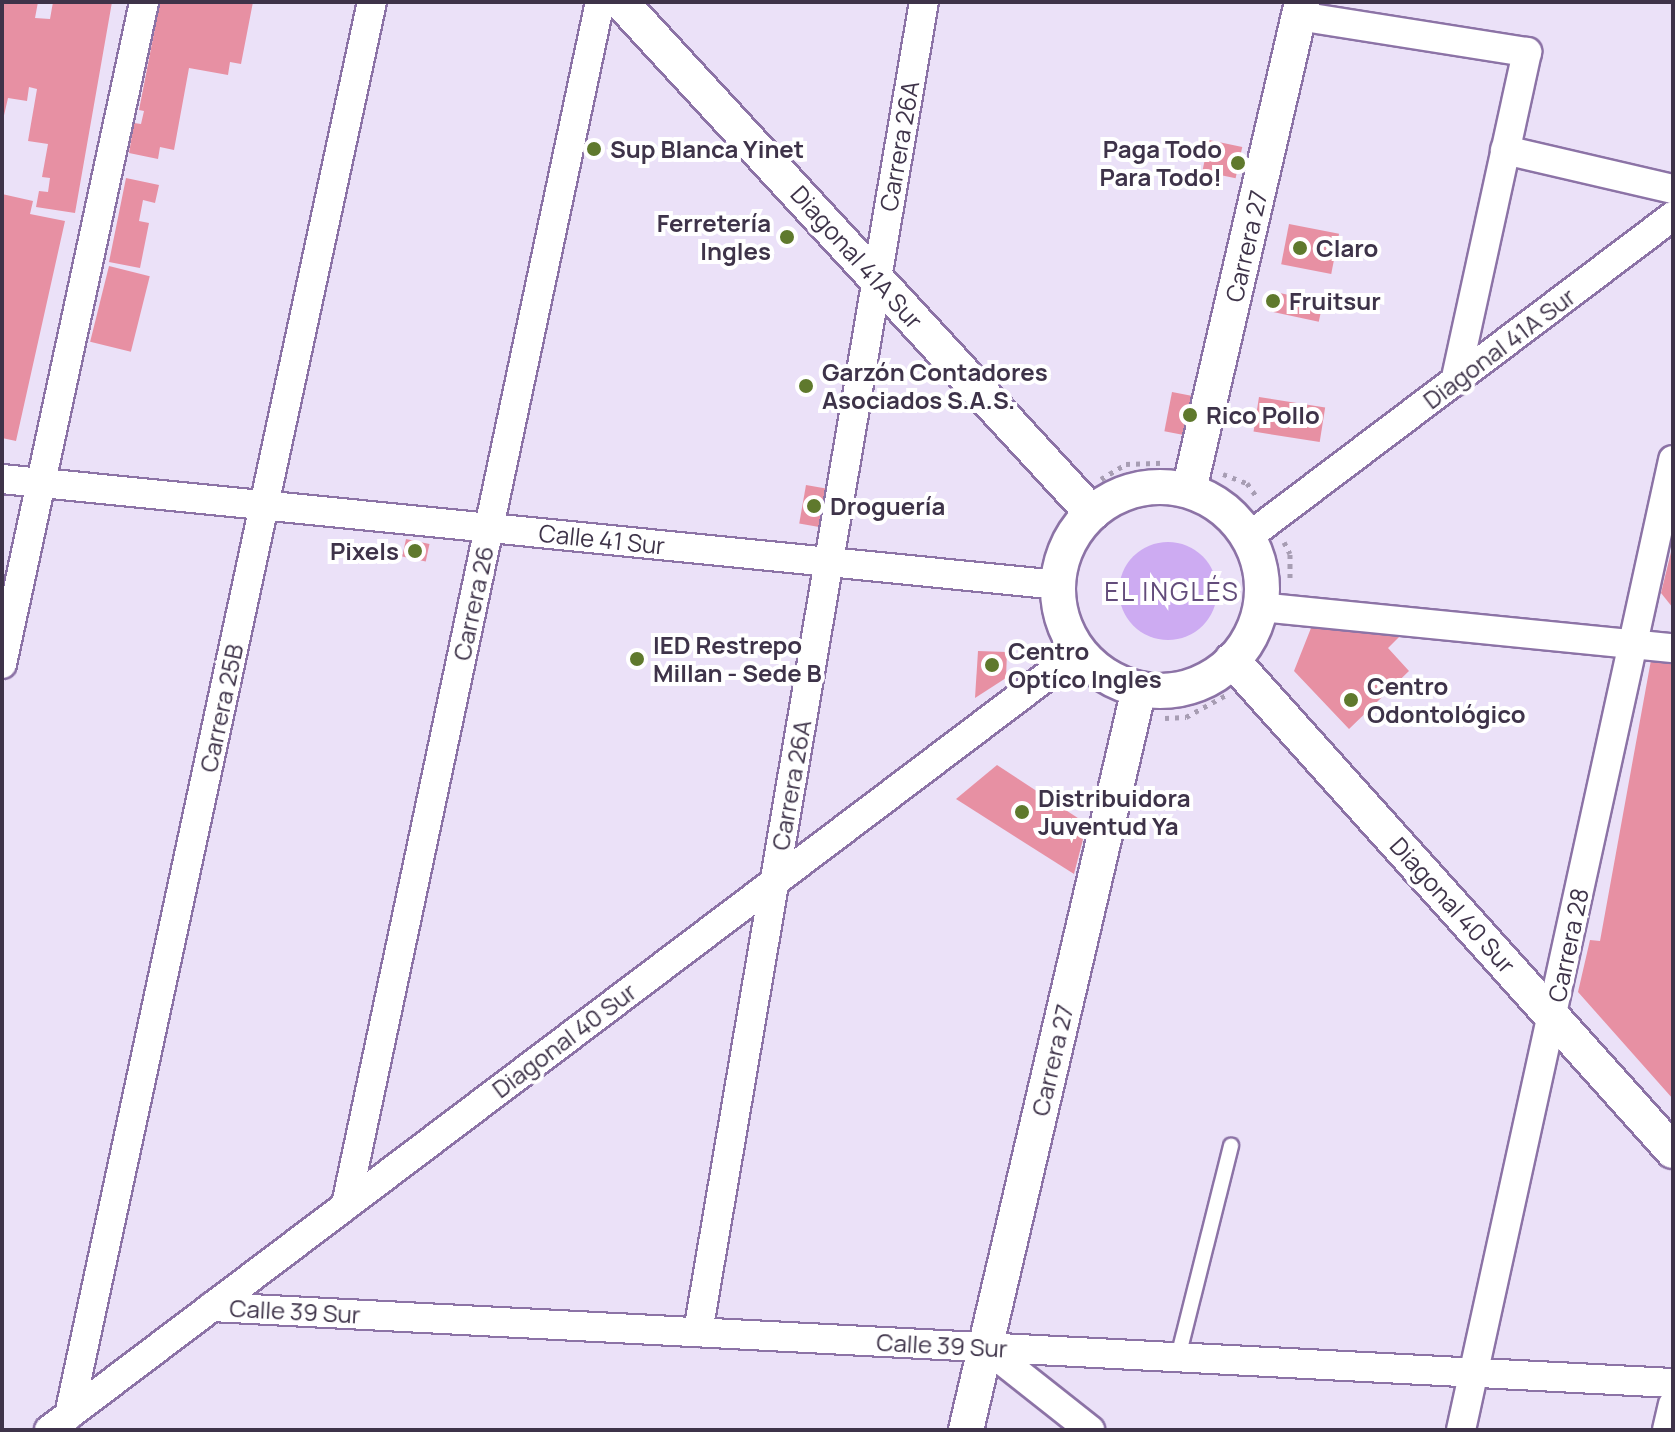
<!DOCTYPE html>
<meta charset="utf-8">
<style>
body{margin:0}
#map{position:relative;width:1675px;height:1432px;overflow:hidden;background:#ebe1f8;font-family:Manrope,sans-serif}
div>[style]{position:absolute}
.green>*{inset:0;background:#cdabf2}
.round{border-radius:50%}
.building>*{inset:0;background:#e790a3;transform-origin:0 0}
.path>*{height:5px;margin-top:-2.5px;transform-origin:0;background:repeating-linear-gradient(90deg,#a79db3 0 4px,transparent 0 10px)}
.roads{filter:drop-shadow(2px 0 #8c73a6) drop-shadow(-2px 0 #8c73a6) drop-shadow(0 2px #8c73a6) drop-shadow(0 -2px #8c73a6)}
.service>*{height:14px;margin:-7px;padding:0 7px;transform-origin:7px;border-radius:7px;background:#fff}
.minor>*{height:28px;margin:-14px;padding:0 14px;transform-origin:14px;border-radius:14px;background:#fff}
.tertiary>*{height:34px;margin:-17px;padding:0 17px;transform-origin:17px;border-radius:17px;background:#fff}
.tertiary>.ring{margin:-17px;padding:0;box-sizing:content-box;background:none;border:34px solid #fff;border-radius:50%}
.dots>*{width:22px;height:22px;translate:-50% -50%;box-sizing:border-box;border:4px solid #fff;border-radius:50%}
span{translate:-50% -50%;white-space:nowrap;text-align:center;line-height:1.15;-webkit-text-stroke:8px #fff;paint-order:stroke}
.street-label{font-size:24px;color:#3e3349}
.poi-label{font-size:24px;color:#3e3349;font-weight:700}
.left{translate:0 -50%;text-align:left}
.right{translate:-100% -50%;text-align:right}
.neighbourhood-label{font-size:26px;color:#634c7b;letter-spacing:2px}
.frame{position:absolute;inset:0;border:4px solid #3e3349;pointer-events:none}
</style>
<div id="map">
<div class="green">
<div class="round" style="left:1119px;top:542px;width:98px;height:98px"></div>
</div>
<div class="building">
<div style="clip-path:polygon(2px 2px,38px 2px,35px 18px,50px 19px,53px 2px,112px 2px,75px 213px,36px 207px,39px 191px,48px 192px,50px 178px,42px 177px,48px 144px,28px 141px,37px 89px,29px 87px,27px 101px,8px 98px,2px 124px)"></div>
<div style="clip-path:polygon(160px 2px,253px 2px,241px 64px,230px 62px,228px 75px,189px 68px,174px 150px,160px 147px,158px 159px,129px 153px,134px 123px,141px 124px,144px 111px,139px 110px)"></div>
<div style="left:1209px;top:140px;width:34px;height:32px;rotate:12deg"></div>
<div style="clip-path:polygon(126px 178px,159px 185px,155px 203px,143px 200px,139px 221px,149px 223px,140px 268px,109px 262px)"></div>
<div style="clip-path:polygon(2px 194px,33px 201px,30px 214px,65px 221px,16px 441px,2px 438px)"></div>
<div style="left:1289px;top:224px;width:51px;height:41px;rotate:11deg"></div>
<div style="left:109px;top:266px;width:42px;height:78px;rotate:14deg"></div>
<div style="left:1275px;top:292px;width:49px;height:20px;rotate:12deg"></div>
<div style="left:1172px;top:392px;width:21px;height:40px;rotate:11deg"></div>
<div style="left:1259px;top:397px;width:67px;height:35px;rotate:9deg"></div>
<div style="left:806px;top:485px;width:23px;height:39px;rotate:10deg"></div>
<div style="left:406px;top:539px;width:24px;height:18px;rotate:12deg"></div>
<div style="clip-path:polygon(1672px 548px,1673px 549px,1673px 608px,1661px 593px)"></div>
<div style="clip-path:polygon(1313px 623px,1401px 635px,1388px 648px,1409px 671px,1349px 729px,1294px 671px)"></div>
<div style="clip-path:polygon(978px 651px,1007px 652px,1006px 678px,975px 698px)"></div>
<div style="clip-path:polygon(1651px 660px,1673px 664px,1673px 1099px,1578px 992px,1590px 940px,1600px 941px)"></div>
<div style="clip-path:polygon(997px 765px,1087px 824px,1074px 874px,956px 799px)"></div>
</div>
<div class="path">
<div style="left:1223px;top:474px;width:26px;rotate:21deg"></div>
<div style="left:1247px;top:483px;width:16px;rotate:55deg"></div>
<div style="left:1101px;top:479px;width:29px;rotate:-31deg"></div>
<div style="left:1126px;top:464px;width:37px;rotate:-2deg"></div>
<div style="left:1284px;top:542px;width:13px;rotate:63deg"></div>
<div style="left:1290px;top:554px;width:29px;rotate:90deg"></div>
<div style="left:1165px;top:718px;width:21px;rotate:-3deg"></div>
<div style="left:1186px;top:717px;width:46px;rotate:-28.8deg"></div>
</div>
<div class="roads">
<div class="service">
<div style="left:1178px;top:1357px;width:218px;rotate:-75.9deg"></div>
</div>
<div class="minor">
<div style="left:1299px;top:16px;width:231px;rotate:9deg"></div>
<div style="left:1527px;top:52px;width:337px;rotate:102.3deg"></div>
<div style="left:1505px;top:150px;width:172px;rotate:13.1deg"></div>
<div style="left:2px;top:479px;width:1061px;rotate:5.73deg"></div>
<div style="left:1248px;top:537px;width:533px;rotate:-37.06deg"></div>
<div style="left:1260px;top:607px;width:415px;rotate:5.7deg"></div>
<div style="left:2px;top:664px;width:677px;rotate:-77.89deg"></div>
<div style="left:346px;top:1205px;width:1230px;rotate:-78.08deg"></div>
<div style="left:212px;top:1307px;width:1463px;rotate:2.98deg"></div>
<div style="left:698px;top:1332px;width:1349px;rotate:-80.36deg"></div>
<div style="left:985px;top:1347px;width:134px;rotate:38.3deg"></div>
<div style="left:69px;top:1415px;width:1445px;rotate:-77.9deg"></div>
<div style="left:49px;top:1430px;width:1291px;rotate:-37.07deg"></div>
<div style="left:1461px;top:1430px;width:993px;rotate:-77.67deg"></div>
<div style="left:1667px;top:1430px;width:26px;rotate:-77deg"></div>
</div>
<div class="tertiary">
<div style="left:621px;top:2px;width:695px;rotate:47.33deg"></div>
<div class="ring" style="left:1058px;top:487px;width:170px;height:170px"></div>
<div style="left:1189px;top:490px;width:501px;rotate:-76.96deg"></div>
<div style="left:1232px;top:660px;width:660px;rotate:48.07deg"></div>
<div style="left:966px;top:1430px;width:761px;rotate:-76.86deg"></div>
</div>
</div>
<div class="dots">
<div style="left:594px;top:149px;background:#5f792d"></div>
<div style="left:1238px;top:163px;background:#5f792d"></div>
<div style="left:787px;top:237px;background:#5f792d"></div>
<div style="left:1300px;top:248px;background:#5f792d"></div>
<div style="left:1273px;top:301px;background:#5f792d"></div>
<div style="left:806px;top:386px;background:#5f792d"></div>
<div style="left:1190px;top:415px;background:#5f792d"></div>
<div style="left:814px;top:506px;background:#5f792d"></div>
<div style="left:415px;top:551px;background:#5f792d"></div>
<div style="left:637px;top:659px;background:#5f792d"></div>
<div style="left:992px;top:665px;background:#5f792d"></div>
<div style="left:1351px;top:700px;background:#5f792d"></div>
<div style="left:1022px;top:812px;background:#5f792d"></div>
</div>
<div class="street-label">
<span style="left:899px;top:146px;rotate:-80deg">Carrera 26A</span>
<span style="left:1246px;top:246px;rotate:-77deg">Carrera 27</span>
<span style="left:857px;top:257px;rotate:48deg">Diagonal 41A Sur</span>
<span style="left:1499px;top:348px;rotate:-37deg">Diagonal 41A Sur</span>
<span style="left:602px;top:539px;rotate:6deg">Calle 41 Sur</span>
<span style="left:473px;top:603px;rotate:-78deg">Carrera 26</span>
<span style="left:221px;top:708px;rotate:-78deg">Carrera 25B</span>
<span style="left:791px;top:785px;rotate:-80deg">Carrera 26A</span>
<span style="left:1453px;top:905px;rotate:48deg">Diagonal 40 Sur</span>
<span style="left:1568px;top:945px;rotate:-78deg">Carrera 28</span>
<span style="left:564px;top:1040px;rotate:-37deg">Diagonal 40 Sur</span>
<span style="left:1052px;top:1060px;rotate:-77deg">Carrera 27</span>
<span style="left:295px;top:1311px;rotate:3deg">Calle 39 Sur</span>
<span style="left:942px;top:1345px;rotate:3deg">Calle 39 Sur</span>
</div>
<div class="poi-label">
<span class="left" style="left:610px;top:149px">Sup Blanca Yinet</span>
<span class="right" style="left:1222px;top:163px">Paga Todo<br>Para Todo!</span>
<span class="right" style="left:771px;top:237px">Ferretería<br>Ingles</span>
<span class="left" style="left:1316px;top:248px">Claro</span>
<span class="left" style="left:1289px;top:301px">Fruitsur</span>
<span class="left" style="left:822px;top:386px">Garzón Contadores<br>Asociados S.A.S.</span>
<span class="left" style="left:1206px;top:415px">Rico Pollo</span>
<span class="left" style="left:830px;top:506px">Droguería</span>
<span class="right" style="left:399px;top:551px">Pixels</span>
<span class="left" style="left:653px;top:659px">IED Restrepo<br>Millan - Sede B</span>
<span class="left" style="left:1008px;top:665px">Centro<br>Optíco Ingles</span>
<span class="left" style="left:1367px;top:700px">Centro<br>Odontológico</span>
<span class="left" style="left:1038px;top:812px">Distribuidora<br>Juventud Ya</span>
</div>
<div class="neighbourhood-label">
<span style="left:1172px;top:592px">EL INGLÉS</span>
</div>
<div class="frame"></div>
</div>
